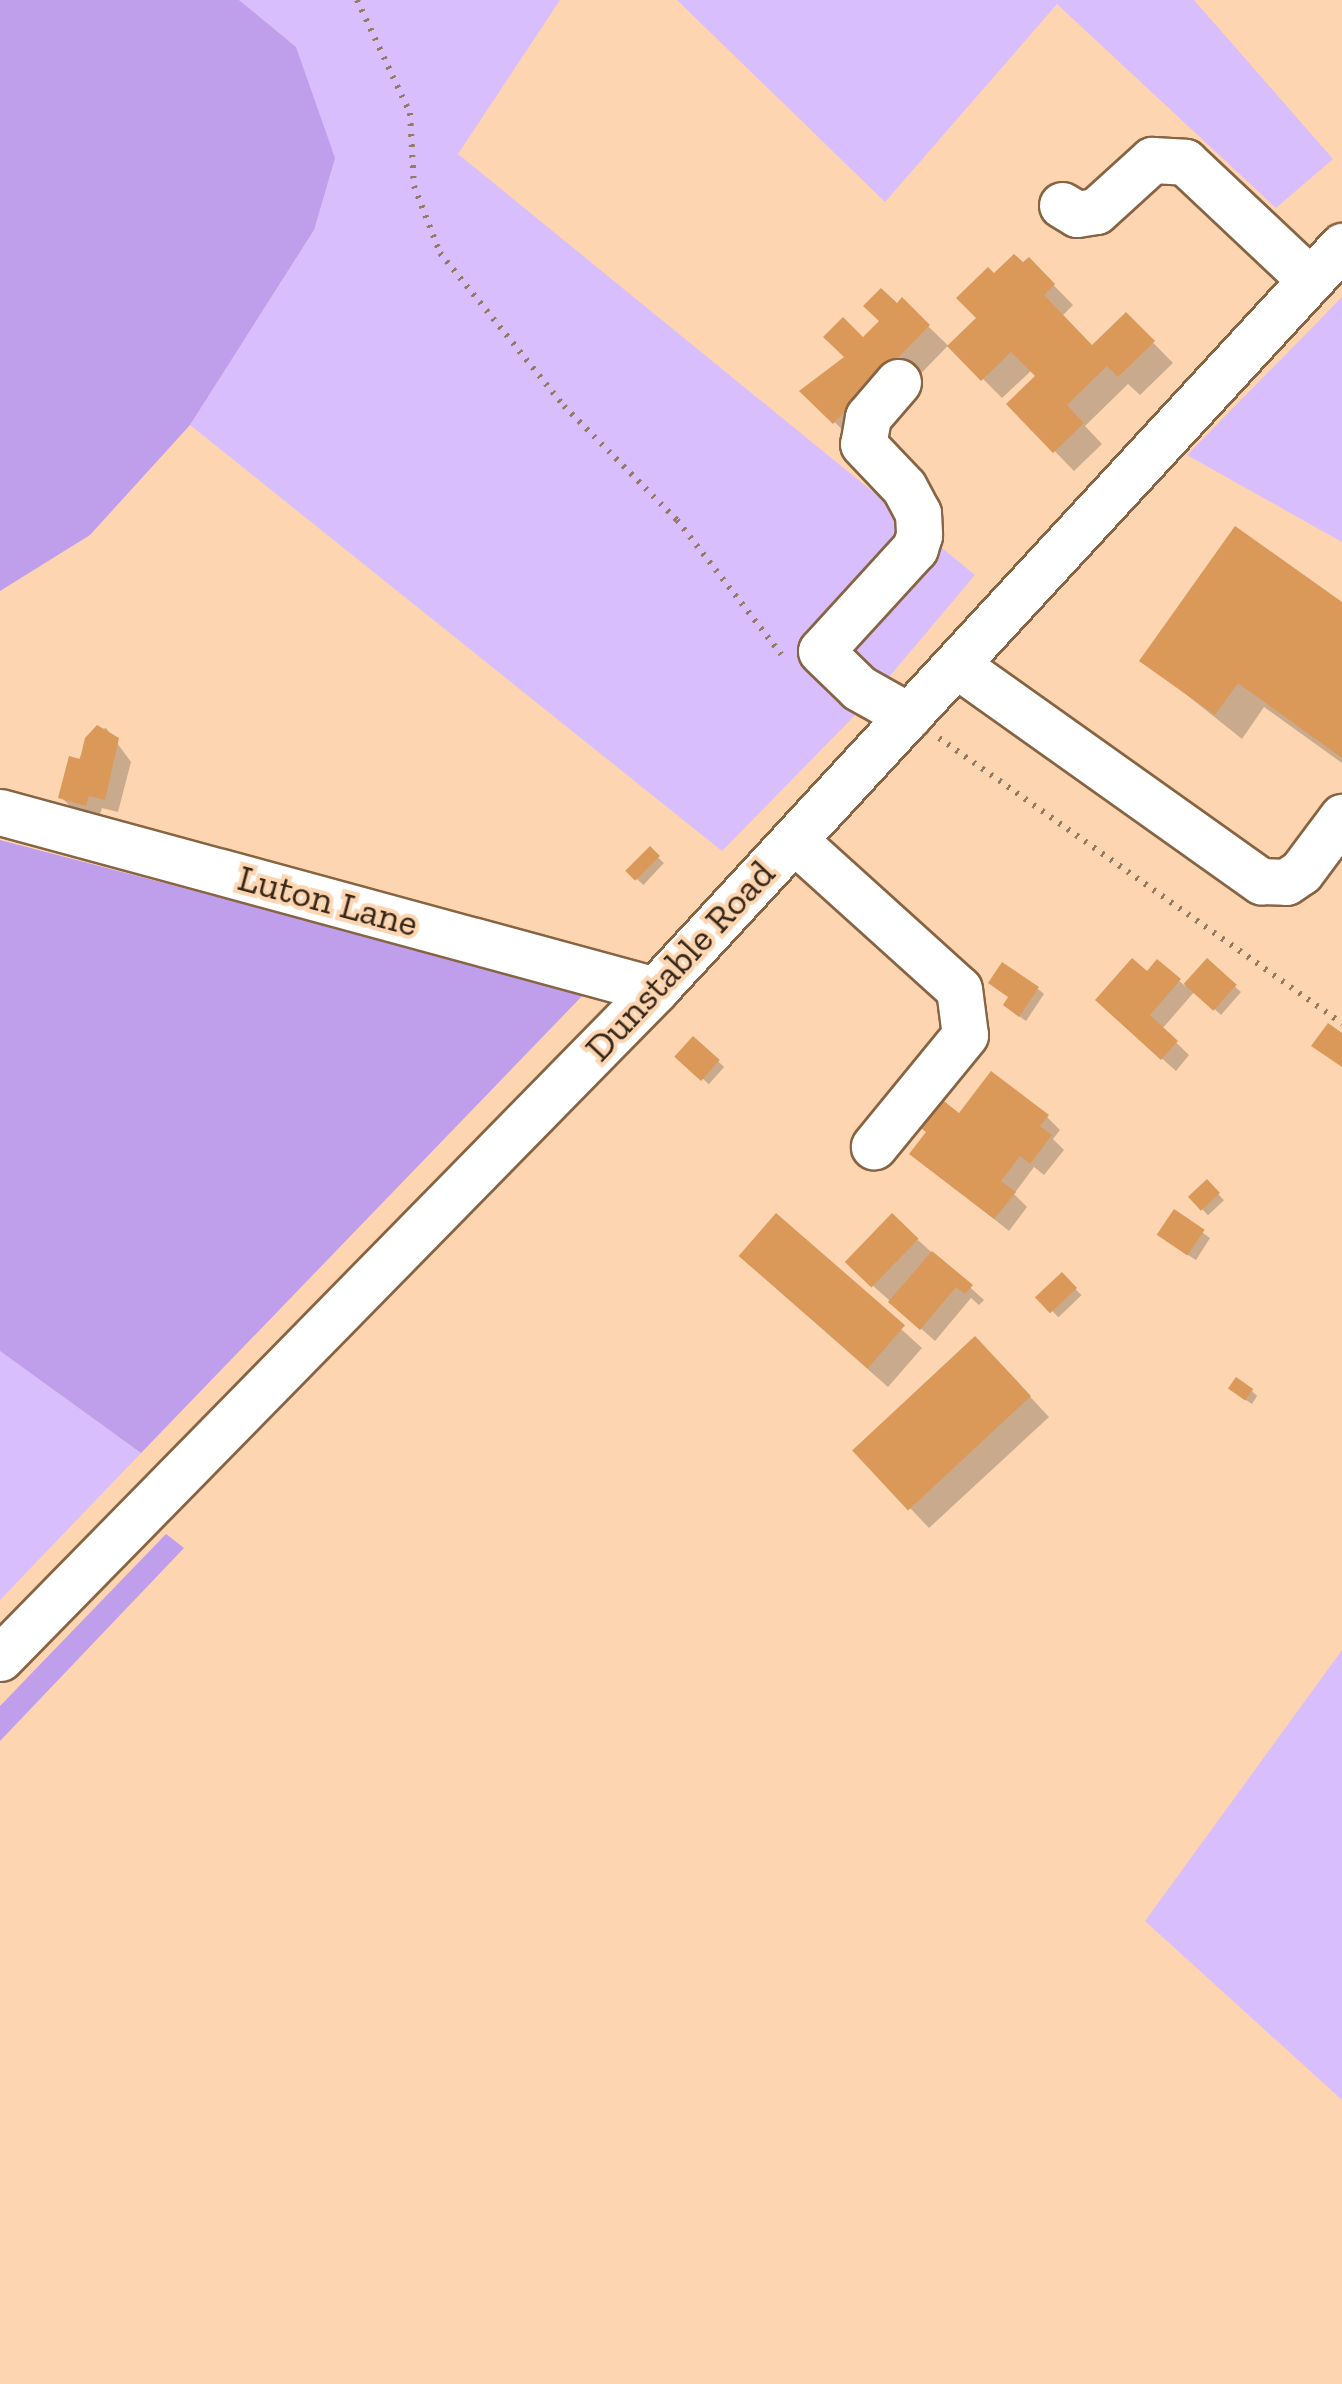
<!DOCTYPE html>
<style>
body{margin:0}
#map{position:relative;width:1342px;height:2384px;overflow:hidden;background:#fdd5b1;font-family:"Zilla Slab",serif}
div>[style]{position:absolute}
.green>*{inset:0;background:#d8befd}
.forest>*{inset:0;background:#bf9eeb}
.shadow>*{inset:0;background:#0003;transform-origin:0 0}
.building>*{inset:0;background:#db9959;transform-origin:0 0}
.path>*{height:6px;margin-top:-3px;transform-origin:0;background:repeating-linear-gradient(90deg,#957a62 0 2.5px,transparent 0 10.5px)}
.roads{filter:drop-shadow(2px 0 #876443) drop-shadow(-2px 0 #876443) drop-shadow(0 2px #876443) drop-shadow(0 -2px #876443)}
.minor>*{height:45px;margin:-22.5px;padding:0 22.5px;transform-origin:22.5px;border-radius:22.5px;background:#fff}
span{translate:-50% -50%;white-space:nowrap;text-align:center;line-height:1.15;-webkit-text-stroke:8px #fdd5b1;paint-order:stroke}
.street-label{font-size:38px;color:#362719}
</style>
<div id="map">
<div class="green">
<div style="clip-path:polygon(239px 0,560px 0,458px 154px,975px 575px,867px 703px,722px 851px,190px 425px,314px 230px,296px 47px)"></div>
<div style="clip-path:polygon(677px 0,1194px 0,1333px 159px,1276px 208px,1057px 4px,885px 202px)"></div>
<div style="clip-path:polygon(1342px 297px,1342px 542px,1187px 455px)"></div>
<div style="clip-path:polygon(0 1351px,141px 1453px,0 1600px)"></div>
<div style="clip-path:polygon(1342px 1650px,1342px 2100px,1145px 1921px)"></div>
</div>
<div class="forest">
<div style="clip-path:polygon(0 0,239px 0,296px 47px,335px 158px,314px 230px,190px 425px,90px 535px,0 591px)"></div>
<div style="clip-path:polygon(0 840px,585px 993px,141px 1453px,0 1351px)"></div>
<div style="clip-path:polygon(166px 1534px,184px 1548px,0 1741px,0 1706px)"></div>
</div>
<div class="shadow">
<div style="clip-path:polygon(1029px 260px,1073px 305px,1062px 316px,1092px 348px,1126px 315px,1173px 363px,1140px 395px,1128px 384px,1085px 426px,1102px 444px,1074px 471px,1009px 404px,1038px 376px,1032px 370px,1002px 398px,950px 346px,979px 318px,994px 277px)"></div>
<div style="left:902px;top:301px;width:64px;height:134px;rotate:44deg"></div>
<div style="clip-path:polygon(1342px 606px,1342px 763px,1264px 707px,1242px 739px,1143px 660px)"></div>
<div style="clip-path:polygon(106px 728px,131px 762px,118px 812px,102px 808px,99px 817px,74px 810px,61px 797px,92px 732px)"></div>
<div style="left:650px;top:850px;width:19px;height:30px;rotate:43deg"></div>
<div style="clip-path:polygon(1158px 962px,1185px 986px,1207px 962px,1241px 992px,1221px 1015px,1195px 991px,1162px 1029px,1189px 1055px,1176px 1071px,1111px 1013px)"></div>
<div style="clip-path:polygon(1038px 989px,1044px 994px,1026px 1021px,1012px 1011px)"></div>
<div style="left:693px;top:1039px;width:42px;height:23px;rotate:42deg"></div>
<div style="clip-path:polygon(960px 1117px,1047px 1117px,1060px 1130px,1053px 1139px,1064px 1150px,1044px 1175px,1034px 1167px,1014px 1194px,1027px 1207px,1009px 1231px,913px 1154px,928px 1134px,916px 1122px)"></div>
<div style="left:1207px;top:1182px;width:25px;height:22px;rotate:47deg"></div>
<div style="clip-path:polygon(1175px 1213px,1210px 1238px,1196px 1260px,1166px 1241px)"></div>
<div style="clip-path:polygon(776px 1216px,922px 1348px,888px 1387px,761px 1275px)"></div>
<div style="clip-path:polygon(918px 1240px,984px 1300px,979px 1305px,971px 1298px,935px 1341px,862px 1276px)"></div>
<div style="left:1062px;top:1275px;width:28px;height:32px;rotate:46deg"></div>
<div style="clip-path:polygon(995px 1359px,1049px 1417px,929px 1528px,856px 1451px)"></div>
<div style="clip-path:polygon(1252px 1391px,1257px 1396px,1252px 1404px,1237px 1394px)"></div>
</div>
<div class="building">
<div style="clip-path:polygon(1014px 254px,1023px 262px,1029px 257px,1055px 284px,1044px 295px,1092px 345px,1126px 312px,1155px 341px,1118px 377px,1107px 366px,1067px 405px,1084px 423px,1053px 453px,1006px 404px,1035px 376px,1011px 352px,981px 381px,947px 346px,976px 318px,956px 298px,988px 267px,994px 273px)"></div>
<div style="clip-path:polygon(881px 288px,897px 303px,902px 297px,930px 325px,833px 424px,799px 391px,844px 357px,823px 337px,843px 317px,863px 337px,879px 321px,863px 306px)"></div>
<div style="clip-path:polygon(1235px 526px,1342px 602px,1342px 758px,1238px 683px,1215px 715px,1139px 661px)"></div>
<div style="clip-path:polygon(97px 725px,119px 738px,105px 800px,89px 796px,86px 806px,58px 798px,69px 756px,80px 759px,85px 738px)"></div>
<div style="left:650px;top:846px;width:14px;height:35px;rotate:45deg"></div>
<div style="clip-path:polygon(1132px 958px,1147px 971px,1157px 959px,1181px 979px,1150px 1015px,1178px 1041px,1161px 1060px,1095px 1000px)"></div>
<div style="left:1207px;top:958px;width:40px;height:35px;rotate:42deg"></div>
<div style="clip-path:polygon(1002px 962px,1039px 987px,1019px 1017px,1003px 1005px,1008px 997px,988px 983px)"></div>
<div style="clip-path:polygon(1328px 1023px,1342px 1033px,1342px 1067px,1311px 1046px)"></div>
<div style="left:693px;top:1036px;width:36px;height:28px;rotate:42deg"></div>
<div style="clip-path:polygon(991px 1071px,1049px 1115px,1040px 1126px,1052px 1135px,1030px 1164px,1020px 1156px,1001px 1181px,1016px 1192px,994px 1219px,909px 1154px,926px 1132px,913px 1122px,935px 1094px,959px 1113px)"></div>
<div style="left:1207px;top:1179px;width:19px;height:26px;rotate:47deg"></div>
<div style="left:1174px;top:1209px;width:37px;height:31px;rotate:34deg"></div>
<div style="left:776px;top:1213px;width:171px;height:57px;rotate:41deg"></div>
<div style="left:892px;top:1213px;width:37px;height:68px;rotate:44deg"></div>
<div style="clip-path:polygon(932px 1251px,973px 1285px,965px 1294px,956px 1287px,920px 1330px,888px 1302px)"></div>
<div style="left:1062px;top:1272px;width:22px;height:37px;rotate:47deg"></div>
<div style="left:975px;top:1336px;width:82px;height:168px;rotate:47deg"></div>
<div style="left:1236px;top:1377px;width:21px;height:14px;rotate:35deg"></div>
</div>
<div class="path">
<div style="left:357px;top:0;width:125px;rotate:64.9deg"></div>
<div style="left:410px;top:113px;width:73px;rotate:86.9deg"></div>
<div style="left:414px;top:186px;width:72px;rotate:68.8deg"></div>
<div style="left:440px;top:253px;width:197px;rotate:51deg"></div>
<div style="left:564px;top:406px;width:161px;rotate:45.3deg"></div>
<div style="left:677px;top:520px;width:170px;rotate:52.2deg"></div>
<div style="left:939px;top:738px;width:494px;rotate:35.3deg"></div>
</div>
<div class="roads">
<div class="minor">
<div style="left:1062px;top:205px;width:17px;rotate:31deg"></div>
<div style="left:1077px;top:214px;width:19px;rotate:-9deg"></div>
<div style="left:1096px;top:211px;width:76px;rotate:-42.3deg"></div>
<div style="left:1152px;top:160px;width:33px;rotate:3deg"></div>
<div style="left:1185px;top:162px;width:172px;rotate:43.3deg"></div>
<div style="left:898px;top:382px;width:46px;rotate:130.6deg"></div>
<div style="left:868px;top:417px;width:27px;rotate:100deg"></div>
<div style="left:863px;top:444px;width:59px;rotate:46.4deg"></div>
<div style="left:904px;top:487px;width:30px;rotate:62deg"></div>
<div style="left:918px;top:513px;width:22px;rotate:87deg"></div>
<div style="left:919px;top:535px;width:14px;rotate:107deg"></div>
<div style="left:915px;top:548px;width:139px;rotate:132.4deg"></div>
<div style="left:821px;top:651px;width:53px;rotate:44.2deg"></div>
<div style="left:859px;top:688px;width:57px;rotate:29.2deg"></div>
<div style="left:958px;top:666px;width:372px;rotate:35.4deg"></div>
<div style="left:1261px;top:881px;width:25px;rotate:2deg"></div>
<div style="left:1286px;top:882px;width:18px;rotate:-34deg"></div>
<div style="left:1301px;top:872px;width:69px;rotate:-53.3deg"></div>
<div style="left:0;top:812px;width:679px;rotate:15.2deg"></div>
<div style="left:794px;top:840px;width:222px;rotate:42.1deg"></div>
<div style="left:959px;top:989px;width:46px;rotate:82.6deg"></div>
<div style="left:965px;top:1035px;width:144px;rotate:129.3deg"></div>
<div style="left:0;top:1658px;width:936px;rotate:-45.56deg"></div>
<div style="left:655px;top:990px;width:1013px;rotate:-47.28deg"></div>
</div>
</div>
<div class="street-label">
<span style="left:328px;top:901px;rotate:15deg">Luton Lane</span>
<span style="left:680px;top:961px;rotate:-47deg">Dunstable Road</span>
</div>
</div>
